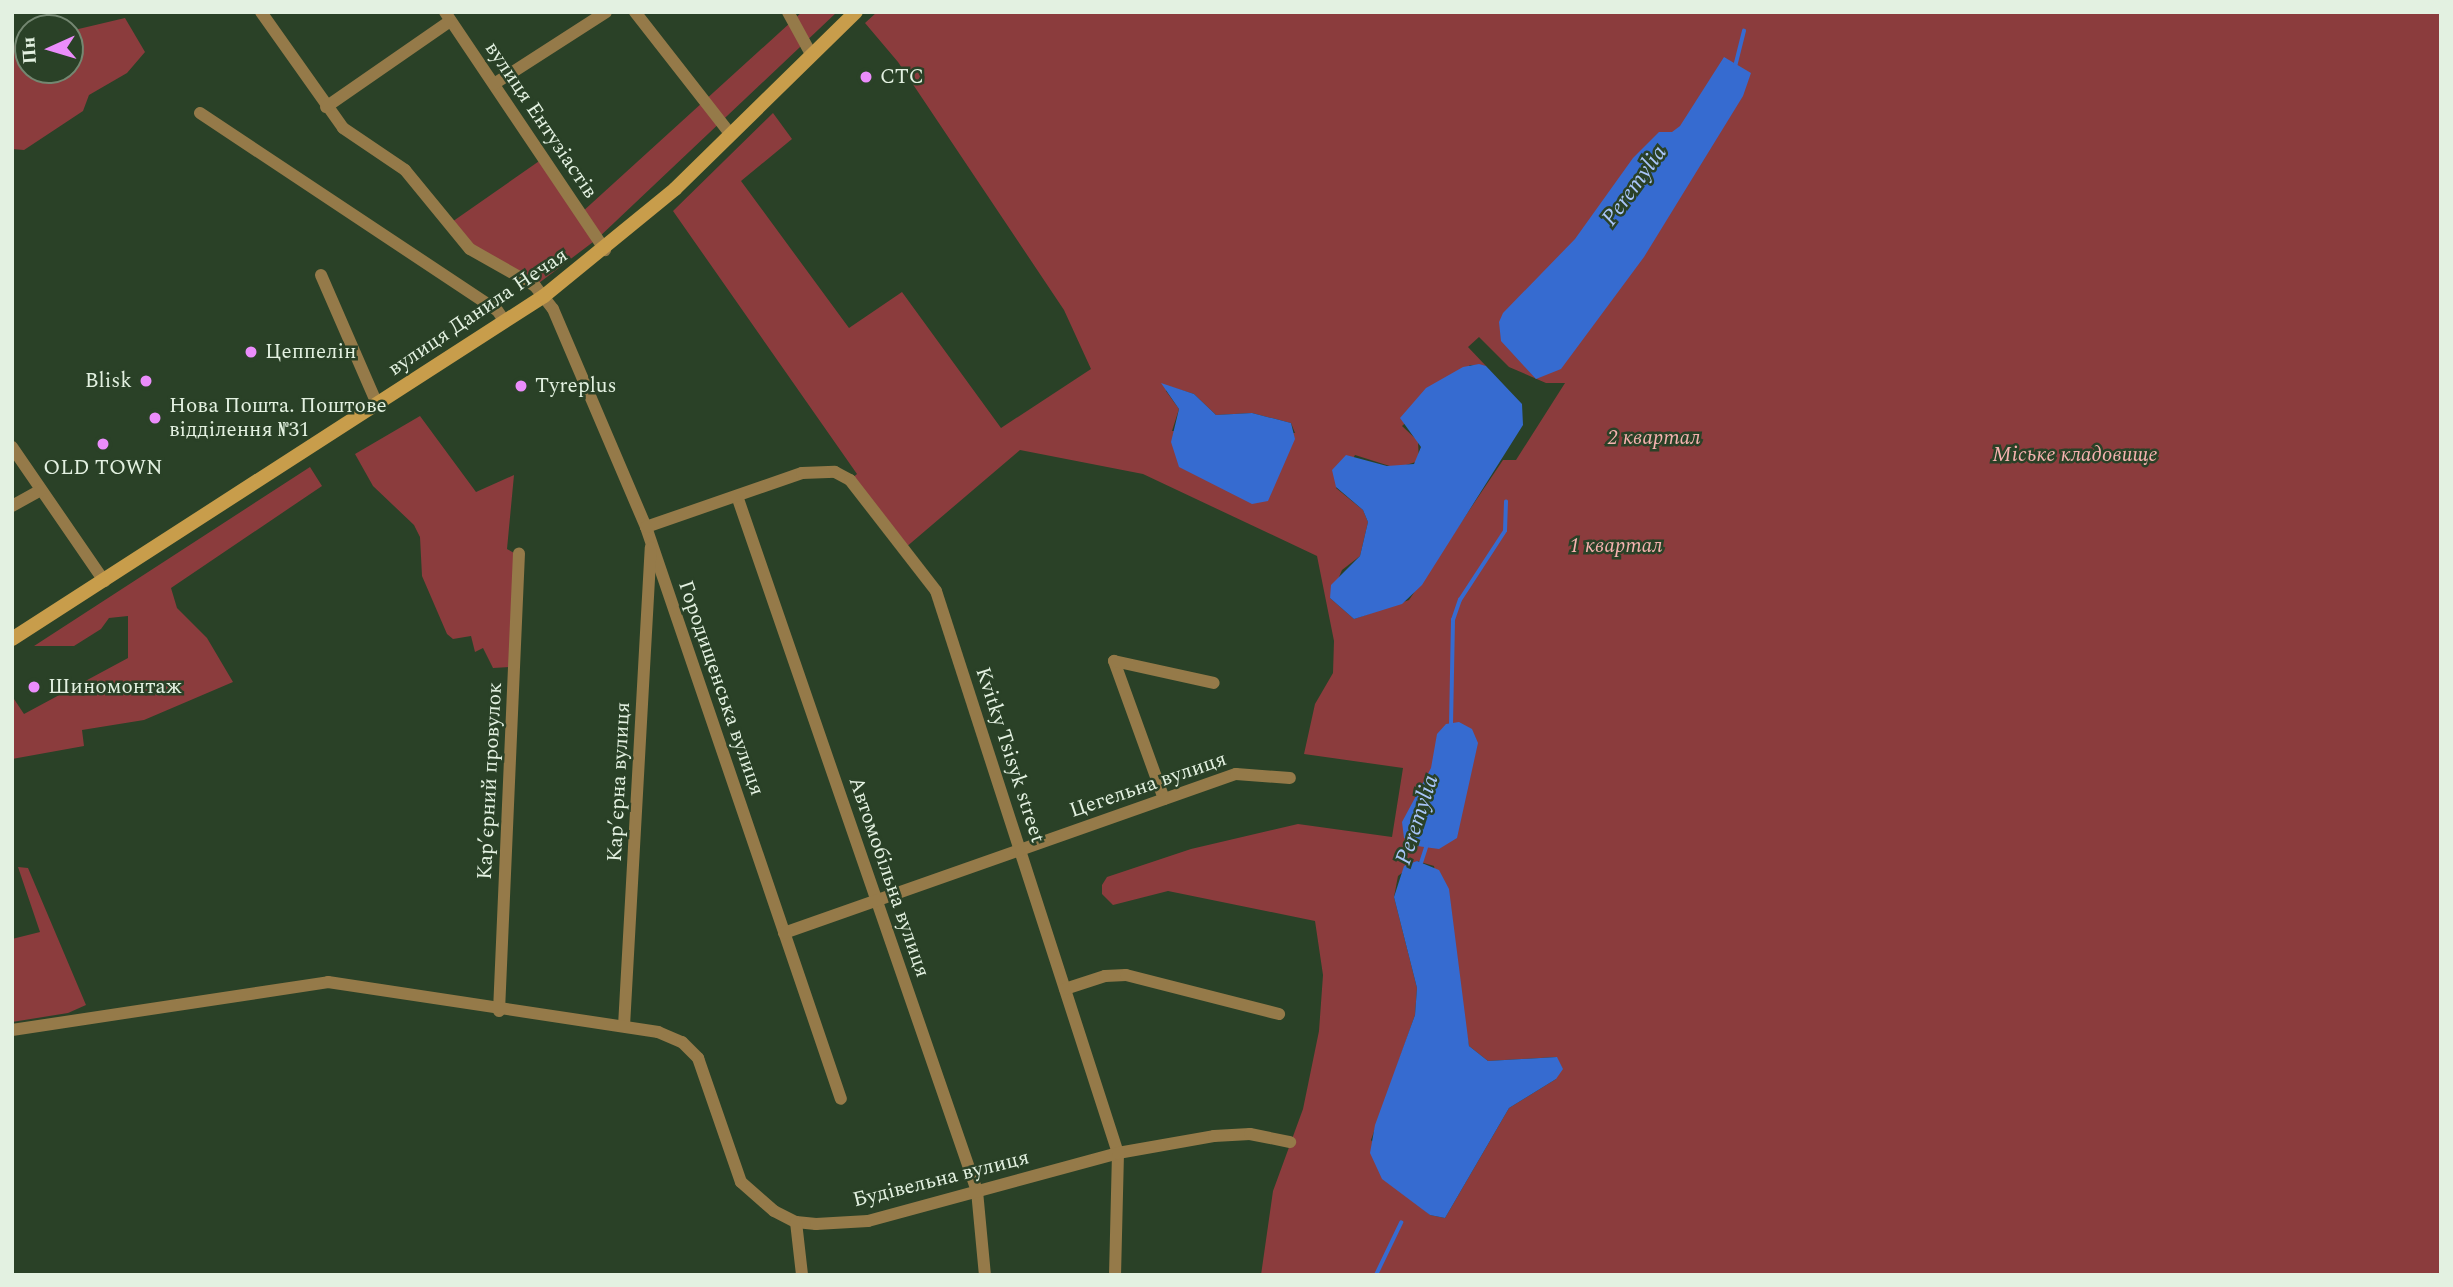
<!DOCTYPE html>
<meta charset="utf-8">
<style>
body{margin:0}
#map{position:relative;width:2453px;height:1287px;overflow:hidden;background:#2a4127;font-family:Spectral,serif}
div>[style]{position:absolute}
.green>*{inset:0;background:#8b3c3d}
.water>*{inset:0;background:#366bd0}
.stream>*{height:3.5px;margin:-1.75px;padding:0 1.75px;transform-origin:1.75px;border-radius:1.75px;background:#366bd0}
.street>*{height:12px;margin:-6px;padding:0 6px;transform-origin:6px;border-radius:6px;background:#957a49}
.secondary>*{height:14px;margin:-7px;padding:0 7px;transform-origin:7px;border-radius:7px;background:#c89d4b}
.dots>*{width:19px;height:19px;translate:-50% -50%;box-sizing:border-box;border:4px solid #2a4127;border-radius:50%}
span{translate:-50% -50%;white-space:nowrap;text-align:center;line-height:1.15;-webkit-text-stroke:5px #2a4127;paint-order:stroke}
.poi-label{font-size:21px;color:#e3f1e1}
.left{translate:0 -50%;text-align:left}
.right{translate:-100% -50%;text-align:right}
.street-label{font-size:21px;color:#e3f1e1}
.park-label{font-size:21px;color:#f6b3b0;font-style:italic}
.water-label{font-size:23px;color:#aac6f9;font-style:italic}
.frame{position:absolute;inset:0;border:14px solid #e3f1e1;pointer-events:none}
.north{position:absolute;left:14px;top:14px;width:70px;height:70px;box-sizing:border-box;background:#2a4127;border:2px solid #748771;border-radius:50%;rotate:266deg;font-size:19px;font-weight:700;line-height:28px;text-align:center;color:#e3f1e1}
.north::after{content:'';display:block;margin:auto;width:24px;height:32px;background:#eb8dfb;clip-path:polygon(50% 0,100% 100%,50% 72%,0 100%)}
</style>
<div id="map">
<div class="green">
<div style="clip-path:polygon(802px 12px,837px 12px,597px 239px,535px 286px,479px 255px,449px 224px,545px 157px,581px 213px)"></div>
<div style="clip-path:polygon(evenodd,877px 12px,2441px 12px,2441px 1275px,1261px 1275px,1273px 1191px,1303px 1109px,1319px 1031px,1323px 975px,1315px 921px,1168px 891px,1113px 905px,1102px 894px,1102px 885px,1107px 877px,1191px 849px,1298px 824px,1392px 837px,1403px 768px,1304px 754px,1315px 704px,1333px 673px,1334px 641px,1317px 556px,1143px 474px,1020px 450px,905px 548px,850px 480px,857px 474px,673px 211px,773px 113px,792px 139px,741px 181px,849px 328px,902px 292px,1001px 428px,1091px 369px,1064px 310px,898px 62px,865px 23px,877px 12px,1479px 337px,1509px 367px,1546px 383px,1565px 383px,1516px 460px,1503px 460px,1409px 600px,1354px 619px,1330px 598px,1342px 570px,1360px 556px,1368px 522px,1363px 510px,1336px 488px,1355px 455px,1396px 468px,1419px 461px,1418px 441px,1402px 426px,1470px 365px,1486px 366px,1468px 347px,1479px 337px,877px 12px,1168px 386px,1194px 394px,1216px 415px,1252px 413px,1291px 423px,1295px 433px,1172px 431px,1179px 409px,1166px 391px,1168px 386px,877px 12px,1417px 861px,1434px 866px,1469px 1046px,1488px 1061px,1556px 1057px,1556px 1079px,1509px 1108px,1445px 1218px,1430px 1215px,1413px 1200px,1371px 1140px,1415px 1015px,1417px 988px,1394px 897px,1398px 876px,1417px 861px)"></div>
<div style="clip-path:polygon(125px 18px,145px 52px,127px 73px,89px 95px,83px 111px,24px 150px,12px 149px,12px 46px,28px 42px,28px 70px,70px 70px,70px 31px)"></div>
<div style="clip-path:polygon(420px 416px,476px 492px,514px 475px,507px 549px,514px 553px,510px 667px,493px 668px,483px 648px,475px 652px,471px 636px,453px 639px,447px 634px,422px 576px,420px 537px,414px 525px,373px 486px,355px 454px)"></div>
<div style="clip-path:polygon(310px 467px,322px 486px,171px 588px,177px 608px,207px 638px,233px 682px,144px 720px,82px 730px,84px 746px,12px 759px,12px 696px,24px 714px,128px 658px,128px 616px,109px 618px,101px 629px,74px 646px,34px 646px)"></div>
<div style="clip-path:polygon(18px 867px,28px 868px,86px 1005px,68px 1013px,12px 1022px,12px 939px,40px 932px)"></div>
</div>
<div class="water">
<div style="clip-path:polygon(1724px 57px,1751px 73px,1743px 96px,1644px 257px,1561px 369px,1536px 379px,1501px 341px,1499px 322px,1503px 313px,1575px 239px,1633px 158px,1659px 132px,1672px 132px,1680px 126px)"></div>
<div style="clip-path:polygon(1479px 364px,1486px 366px,1522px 404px,1523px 425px,1422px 585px,1402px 604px,1354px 619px,1330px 598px,1331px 585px,1360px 556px,1368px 522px,1363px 510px,1336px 487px,1332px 470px,1346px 455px,1387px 466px,1414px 464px,1421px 447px,1400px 418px,1426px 388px,1463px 367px)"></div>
<div style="clip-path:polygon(1161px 383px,1194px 394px,1216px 415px,1252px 413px,1291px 423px,1295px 439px,1268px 501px,1252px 504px,1179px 467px,1171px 442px,1179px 409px)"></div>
<div style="clip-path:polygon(1459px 722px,1472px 729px,1478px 743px,1457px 838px,1439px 849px,1417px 846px,1404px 838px,1402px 822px,1431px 768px,1437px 734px,1446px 724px)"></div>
<div style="clip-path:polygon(1417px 861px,1439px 870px,1449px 889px,1469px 1046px,1488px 1061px,1557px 1057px,1563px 1069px,1556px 1079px,1509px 1108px,1445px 1218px,1430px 1215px,1382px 1179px,1370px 1153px,1375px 1125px,1415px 1015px,1417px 988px,1394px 897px,1404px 866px)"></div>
</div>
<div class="stream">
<div style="left:1735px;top:67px;width:37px;rotate:-76deg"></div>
<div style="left:1451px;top:725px;width:105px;rotate:-88.9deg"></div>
<div style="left:1453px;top:620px;width:21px;rotate:-71deg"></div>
<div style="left:1460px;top:600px;width:82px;rotate:-56.9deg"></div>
<div style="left:1505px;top:531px;width:29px;rotate:-88deg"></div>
<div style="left:1421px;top:863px;width:20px;rotate:-72deg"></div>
<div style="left:1376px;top:1275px;width:58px;rotate:-64.3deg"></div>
</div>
<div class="street">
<div style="left:261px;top:12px;width:142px;rotate:54.7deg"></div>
<div style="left:343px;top:128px;width:75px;rotate:34.1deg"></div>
<div style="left:405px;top:170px;width:102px;rotate:50.6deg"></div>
<div style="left:470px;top:249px;width:75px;rotate:29.6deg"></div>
<div style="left:535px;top:286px;width:29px;rotate:52deg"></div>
<div style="left:553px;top:309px;width:237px;rotate:66.9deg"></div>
<div style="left:646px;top:527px;width:604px;rotate:71.18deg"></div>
<div style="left:445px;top:12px;width:287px;rotate:56.1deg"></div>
<div style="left:635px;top:12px;width:156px;rotate:52deg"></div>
<div style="left:788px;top:12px;width:48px;rotate:61.3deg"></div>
<div style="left:494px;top:84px;width:133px;rotate:-32.7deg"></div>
<div style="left:326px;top:107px;width:151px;rotate:-34.7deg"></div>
<div style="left:200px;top:113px;width:356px;rotate:33.6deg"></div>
<div style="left:497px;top:310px;width:14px;rotate:56deg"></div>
<div style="left:321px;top:275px;width:143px;rotate:66.5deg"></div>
<div style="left:12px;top:447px;width:163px;rotate:55.5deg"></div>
<div style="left:737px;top:496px;width:735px;rotate:70.95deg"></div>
<div style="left:977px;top:1191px;width:84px;rotate:84.6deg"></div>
<div style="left:12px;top:506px;width:33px;rotate:-29deg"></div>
<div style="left:646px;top:527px;width:165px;rotate:-19.1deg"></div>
<div style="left:802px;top:473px;width:33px;rotate:-2deg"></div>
<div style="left:835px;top:472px;width:17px;rotate:28deg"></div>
<div style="left:850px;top:480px;width:140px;rotate:52.2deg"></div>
<div style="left:936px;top:591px;width:591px;rotate:72.06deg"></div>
<div style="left:1118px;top:1153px;width:122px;rotate:91.4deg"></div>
<div style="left:1164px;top:799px;width:147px;rotate:-109.9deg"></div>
<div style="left:1114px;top:661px;width:102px;rotate:12.4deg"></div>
<div style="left:784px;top:933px;width:479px;rotate:-19.4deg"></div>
<div style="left:1236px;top:774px;width:54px;rotate:4.2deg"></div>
<div style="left:1065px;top:989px;width:42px;rotate:-18deg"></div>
<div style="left:1105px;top:976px;width:21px;rotate:-3deg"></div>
<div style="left:1126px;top:975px;width:158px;rotate:14.3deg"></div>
<div style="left:499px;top:1011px;width:458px;rotate:-87.5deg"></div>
<div style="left:624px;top:1026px;width:479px;rotate:-86.8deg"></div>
<div style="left:12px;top:1030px;width:320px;rotate:-8.6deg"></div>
<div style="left:328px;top:982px;width:334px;rotate:8.6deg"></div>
<div style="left:658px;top:1032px;width:26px;rotate:23deg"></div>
<div style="left:682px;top:1042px;width:23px;rotate:45deg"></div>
<div style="left:698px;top:1058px;width:131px;rotate:70.9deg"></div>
<div style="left:741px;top:1182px;width:44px;rotate:41.3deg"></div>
<div style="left:774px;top:1211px;width:25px;rotate:27deg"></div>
<div style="left:796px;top:1222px;width:20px;rotate:6deg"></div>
<div style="left:816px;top:1224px;width:52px;rotate:-3.3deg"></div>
<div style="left:868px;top:1221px;width:259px;rotate:-15.2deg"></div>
<div style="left:1118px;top:1153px;width:97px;rotate:-10deg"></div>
<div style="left:1214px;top:1136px;width:36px;rotate:-3deg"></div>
<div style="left:1250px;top:1134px;width:41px;rotate:11.3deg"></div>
<div style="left:796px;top:1222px;width:53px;rotate:83.5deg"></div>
</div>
<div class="secondary">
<div style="left:12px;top:639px;width:633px;rotate:-32.81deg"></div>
<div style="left:544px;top:296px;width:169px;rotate:-39.2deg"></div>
<div style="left:675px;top:189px;width:253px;rotate:-44.4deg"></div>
</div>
<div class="dots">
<div style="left:866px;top:77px;background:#eb8dfb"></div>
<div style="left:251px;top:352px;background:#eb8dfb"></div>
<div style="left:146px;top:381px;background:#eb8dfb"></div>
<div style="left:521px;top:386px;background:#eb8dfb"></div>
<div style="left:155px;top:418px;background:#eb8dfb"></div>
<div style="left:103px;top:444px;background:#eb8dfb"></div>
<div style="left:34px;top:687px;background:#eb8dfb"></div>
</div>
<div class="poi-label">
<span class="left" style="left:880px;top:77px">СТС</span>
<span class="left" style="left:265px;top:352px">Цеппелін</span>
<span class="right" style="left:132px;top:381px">Blisk</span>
<span class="left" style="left:535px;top:386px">Tyreplus</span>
<span class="left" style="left:169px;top:418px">Нова Пошта. Поштове<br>відділення №31</span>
<span style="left:103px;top:468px">OLD TOWN</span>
<span class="left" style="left:48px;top:687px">Шиномонтаж</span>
</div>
<div class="street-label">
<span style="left:541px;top:120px;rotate:56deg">вулиця Ентузіастів</span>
<span style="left:478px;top:312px;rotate:-34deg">вулиця Данила Нечая</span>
<span style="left:721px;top:688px;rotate:71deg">Городищенська вулиця</span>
<span style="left:1010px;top:755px;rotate:72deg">Kvitky Tsisyk street</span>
<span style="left:490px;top:781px;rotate:-87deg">Карʼєрний провулок</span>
<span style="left:619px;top:782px;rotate:-87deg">Карʼєрна вулиця</span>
<span style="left:1148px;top:785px;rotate:-19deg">Цегельна вулиця</span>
<span style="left:889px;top:877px;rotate:71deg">Автомобільна вулиця</span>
<span style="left:941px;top:1179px;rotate:-14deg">Будівельна вулиця</span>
</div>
<div class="park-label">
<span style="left:1654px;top:438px">2 квартал</span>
<span style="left:2075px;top:455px">Міське кладовище</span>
<span style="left:1616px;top:546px">1 квартал</span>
</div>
<div class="water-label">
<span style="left:1635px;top:186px;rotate:-54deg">Peremylia</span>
<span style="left:1418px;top:820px;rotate:-72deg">Peremylia</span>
</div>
<div class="frame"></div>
<div class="north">Пн</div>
</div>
